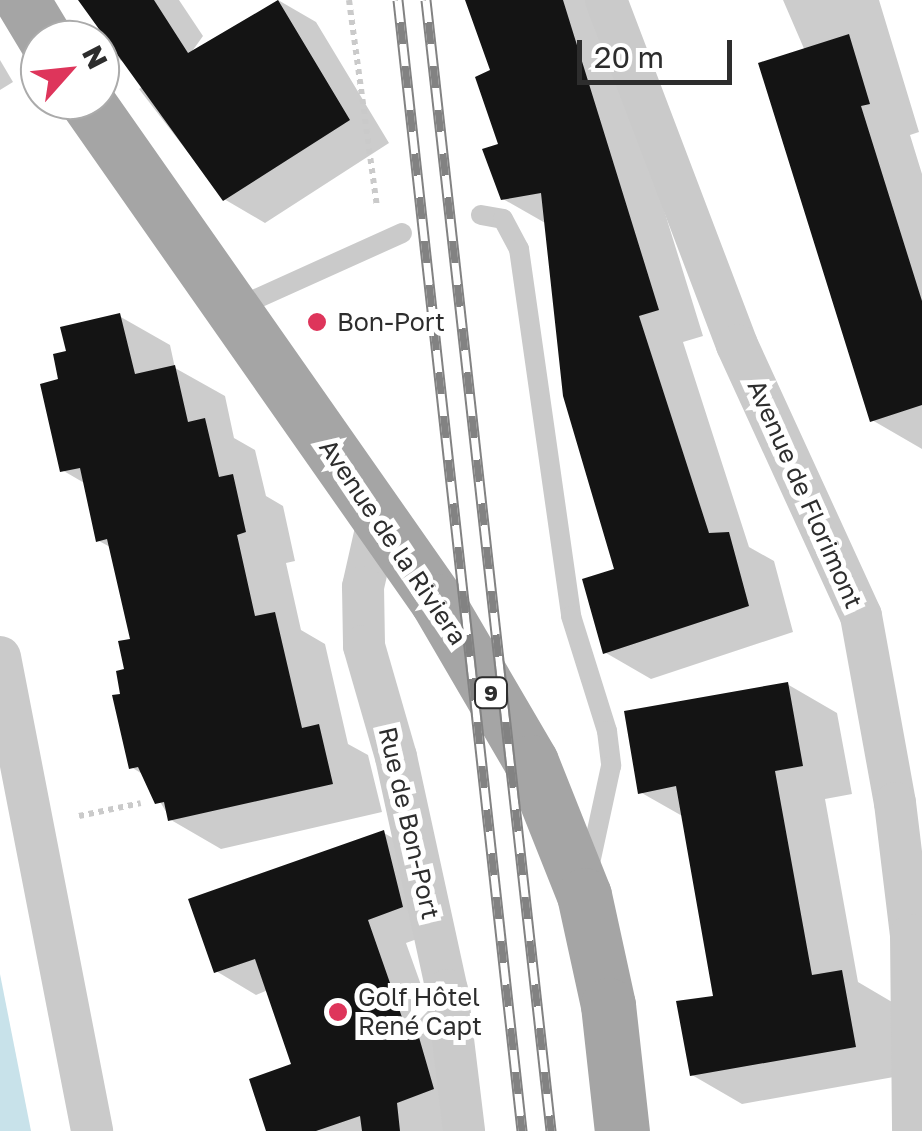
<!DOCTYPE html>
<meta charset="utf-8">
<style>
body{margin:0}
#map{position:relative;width:922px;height:1131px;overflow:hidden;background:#fff;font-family:"Golos Text",sans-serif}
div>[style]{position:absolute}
.water>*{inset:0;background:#c8e2ea}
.shadow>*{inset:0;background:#0003}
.building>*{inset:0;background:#141414}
.path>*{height:6px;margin-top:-3px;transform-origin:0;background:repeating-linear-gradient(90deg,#cacaca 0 5px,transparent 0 10px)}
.lane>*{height:20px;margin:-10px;padding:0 10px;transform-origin:10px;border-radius:10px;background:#cacaca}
.street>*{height:42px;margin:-21px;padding:0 21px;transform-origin:21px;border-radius:21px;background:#cacaca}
.primary>*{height:55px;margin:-27.5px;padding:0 27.5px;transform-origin:27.5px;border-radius:27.5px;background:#a5a5a5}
.rail>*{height:11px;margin-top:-5.5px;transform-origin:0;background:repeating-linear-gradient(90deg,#fff 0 22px,#828282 0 44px);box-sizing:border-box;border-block:2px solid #828282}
.dots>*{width:28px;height:28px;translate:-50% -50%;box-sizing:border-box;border:5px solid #fff;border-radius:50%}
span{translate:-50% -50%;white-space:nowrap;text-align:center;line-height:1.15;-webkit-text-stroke:10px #fff;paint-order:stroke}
.shield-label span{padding:2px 8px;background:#fff;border:2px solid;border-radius:8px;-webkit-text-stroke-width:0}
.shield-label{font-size:22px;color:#2d2d2d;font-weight:700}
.poi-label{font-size:25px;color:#2d2d2d}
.left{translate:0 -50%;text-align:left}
.street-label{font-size:25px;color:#2d2d2d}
.north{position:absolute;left:20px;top:20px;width:100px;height:100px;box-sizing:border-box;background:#fff;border:2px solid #ababab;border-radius:50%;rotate:63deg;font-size:28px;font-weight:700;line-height:40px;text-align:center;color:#2d2d2d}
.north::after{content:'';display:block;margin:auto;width:35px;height:45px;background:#de355b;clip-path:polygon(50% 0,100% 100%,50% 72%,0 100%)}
.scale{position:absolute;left:577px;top:40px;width:155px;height:45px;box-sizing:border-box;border:5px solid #2d2d2d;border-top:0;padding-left:12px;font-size:30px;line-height:35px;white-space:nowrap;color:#2d2d2d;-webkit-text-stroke:8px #fff;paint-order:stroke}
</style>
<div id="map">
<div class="water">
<div style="clip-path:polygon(0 974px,31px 1131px,0 1131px)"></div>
</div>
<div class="shadow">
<div style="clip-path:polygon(81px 0,179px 0,203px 36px,188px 57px,278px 0,316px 22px,389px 143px,265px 223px,224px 199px,139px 89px,153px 79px,120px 60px)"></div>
<div style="clip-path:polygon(474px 0,599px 0,703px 336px,683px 342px,749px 547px,774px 561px,793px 632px,651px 679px,606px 653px,617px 570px,547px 224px,503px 199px,493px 71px)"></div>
<div style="clip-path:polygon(783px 0,879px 0,919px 132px,910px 135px,922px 174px,922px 449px,872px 420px,805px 51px)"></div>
<div style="clip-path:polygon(0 60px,13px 82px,0 90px)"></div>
<div style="clip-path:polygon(119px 316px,170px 345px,175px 368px,225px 396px,234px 438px,255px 450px,266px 496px,283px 506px,295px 561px,286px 563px,301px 630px,325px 644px,348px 744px,368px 755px,382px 812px,221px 849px,171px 820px,144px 775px,131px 767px,123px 696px,133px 641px,112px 548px,99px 541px,86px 484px,62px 470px,61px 381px,69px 353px)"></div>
<div style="clip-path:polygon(787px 684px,837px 713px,852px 794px,825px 799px,858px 982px,892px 1002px,905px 1075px,742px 1104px,692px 1075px,716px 998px,684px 817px,640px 792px)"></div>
<div style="clip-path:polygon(384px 833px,424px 856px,442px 930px,406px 943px,440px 1038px,446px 1131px,269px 1131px,294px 1066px,268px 990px,256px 995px,216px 971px)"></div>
</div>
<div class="building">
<div style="clip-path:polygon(78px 0,154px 0,188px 53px,278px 0,350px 120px,223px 201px)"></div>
<div style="clip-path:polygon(465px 0,563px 0,659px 310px,639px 316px,709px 533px,729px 532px,749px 606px,603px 654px,582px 579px,614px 569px,563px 396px,541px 193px,501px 200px,482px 149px,498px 144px,475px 77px,490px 70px)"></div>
<div style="clip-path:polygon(849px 34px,870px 104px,861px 106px,922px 301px,922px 405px,870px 422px,758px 63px)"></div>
<div style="clip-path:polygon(120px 313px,135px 374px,175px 365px,188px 422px,205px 418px,219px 477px,233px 474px,246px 532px,237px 535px,255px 616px,275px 612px,302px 728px,319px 724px,333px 784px,168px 821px,164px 802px,155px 804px,138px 767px,129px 769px,112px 695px,120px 694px,116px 671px,124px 669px,118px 641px,130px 639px,107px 539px,96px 542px,80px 468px,60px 472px,40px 384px,58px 379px,53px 354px,66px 351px,60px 327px)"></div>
<div style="clip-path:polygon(788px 682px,803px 766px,775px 771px,812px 975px,842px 970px,856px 1047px,690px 1076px,676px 1001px,713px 996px,676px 786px,638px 794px,624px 711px)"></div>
<div style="clip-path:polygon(384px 830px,403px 907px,368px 920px,404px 1023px,414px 1020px,434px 1089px,397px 1103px,400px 1131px,362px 1131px,360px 1116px,316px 1131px,266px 1131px,249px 1079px,291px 1064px,255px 959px,214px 973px,188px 899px)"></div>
</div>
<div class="path">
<div style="left:349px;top:0;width:209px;rotate:82.3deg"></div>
<div style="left:79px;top:816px;width:63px;rotate:-11.8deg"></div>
</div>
<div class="lane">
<div style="left:481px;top:215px;width:22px;rotate:10deg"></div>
<div style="left:503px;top:219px;width:34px;rotate:62deg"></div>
<div style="left:519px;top:249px;width:371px;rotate:81.9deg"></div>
<div style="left:571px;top:616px;width:121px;rotate:72.6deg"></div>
<div style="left:607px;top:731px;width:35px;rotate:83deg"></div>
<div style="left:611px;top:766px;width:108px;rotate:102.2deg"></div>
<div style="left:236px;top:308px;width:182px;rotate:-24.3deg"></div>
</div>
<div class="street">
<div style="left:606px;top:0;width:369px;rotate:69.2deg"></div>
<div style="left:737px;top:345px;width:298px;rotate:65.4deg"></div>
<div style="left:861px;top:616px;width:190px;rotate:79.7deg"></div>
<div style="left:895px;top:803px;width:133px;rotate:83.1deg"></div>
<div style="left:911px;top:935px;width:196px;rotate:89.4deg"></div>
<div style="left:379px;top:516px;width:73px;rotate:102.7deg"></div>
<div style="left:363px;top:587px;width:59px;rotate:89deg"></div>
<div style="left:364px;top:646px;width:116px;rotate:73.9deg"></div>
<div style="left:396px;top:757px;width:239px;rotate:77.7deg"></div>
<div style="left:447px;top:990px;width:142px;rotate:83.1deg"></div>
<div style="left:0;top:657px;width:483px;rotate:79deg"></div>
</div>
<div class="primary">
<div style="left:22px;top:0;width:47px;rotate:59deg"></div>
<div style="left:86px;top:100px;width:612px;rotate:54.98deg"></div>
<div style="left:437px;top:601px;width:186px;rotate:59.7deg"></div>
<div style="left:531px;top:762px;width:143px;rotate:68.3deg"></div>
<div style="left:584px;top:895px;width:113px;rotate:77.7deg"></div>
<div style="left:608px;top:1005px;width:127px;rotate:83.7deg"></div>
</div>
<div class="rail">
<div style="left:398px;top:0;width:1138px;rotate:83.74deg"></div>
<div style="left:426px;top:0;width:1138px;rotate:83.69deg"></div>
</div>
<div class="dots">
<div style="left:317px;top:322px;background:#de355b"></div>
<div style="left:338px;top:1012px;background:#de355b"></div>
</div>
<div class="shield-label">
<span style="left:491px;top:693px">9</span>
</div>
<div class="poi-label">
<span class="left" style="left:337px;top:322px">Bon-Port</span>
<span class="left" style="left:358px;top:1012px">Golf Hôtel<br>René Capt</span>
</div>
<div class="street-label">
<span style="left:805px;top:494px;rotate:66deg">Avenue de Florimont</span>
<span style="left:393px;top:542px;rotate:56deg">Avenue de la Riviera</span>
<span style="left:409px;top:823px;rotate:77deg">Rue de Bon-Port</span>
</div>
<div class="north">N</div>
<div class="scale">20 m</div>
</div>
